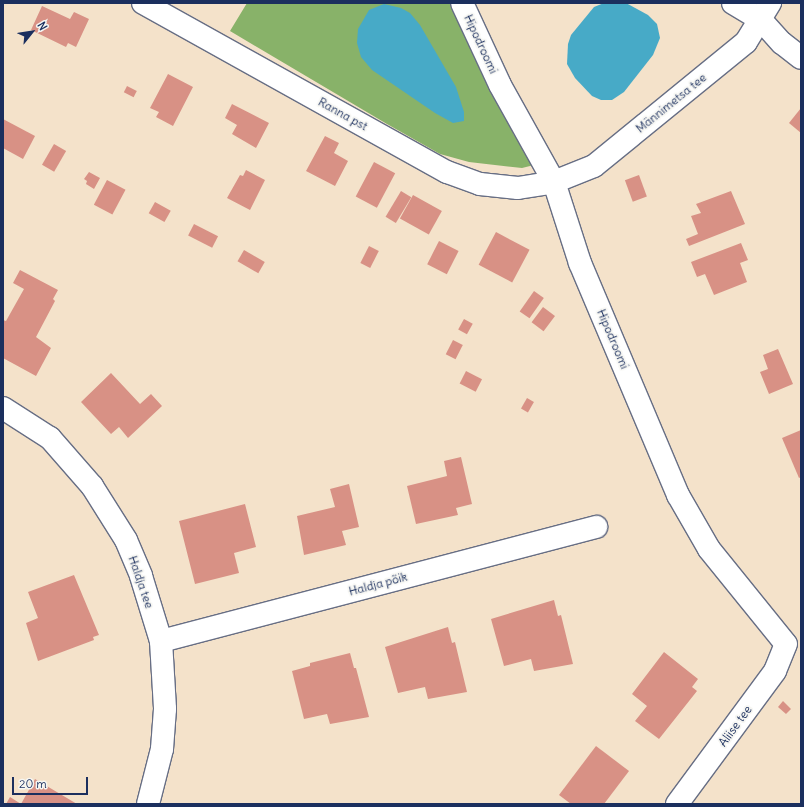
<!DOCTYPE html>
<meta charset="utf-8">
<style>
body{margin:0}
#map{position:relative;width:804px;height:807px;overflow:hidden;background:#f4e2ca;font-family:Delius,sans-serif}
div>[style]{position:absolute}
.forest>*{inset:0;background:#88b269}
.water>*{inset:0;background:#47aac7}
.building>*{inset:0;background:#d89185;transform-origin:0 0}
.roads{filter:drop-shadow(1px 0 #676e84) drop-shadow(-1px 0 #676e84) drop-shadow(0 1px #676e84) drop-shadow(0 -1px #676e84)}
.street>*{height:22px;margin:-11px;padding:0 11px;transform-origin:11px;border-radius:11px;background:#fff}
span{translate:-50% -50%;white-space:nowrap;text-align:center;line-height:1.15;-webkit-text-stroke:3.5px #f6f6f2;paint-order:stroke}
.street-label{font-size:12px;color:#1b2f5e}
.frame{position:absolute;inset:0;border:4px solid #1b2f5e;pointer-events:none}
.north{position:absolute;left:12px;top:12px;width:40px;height:40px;-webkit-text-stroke:3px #f6f6f2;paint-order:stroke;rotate:60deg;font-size:11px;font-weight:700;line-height:16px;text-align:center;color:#1b2f5e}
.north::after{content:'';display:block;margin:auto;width:14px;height:18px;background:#1b2f5e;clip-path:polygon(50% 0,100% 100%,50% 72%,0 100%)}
.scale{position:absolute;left:12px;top:777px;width:76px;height:18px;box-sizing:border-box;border:2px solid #1b2f5e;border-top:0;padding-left:5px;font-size:12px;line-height:14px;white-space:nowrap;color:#1b2f5e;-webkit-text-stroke:3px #f6f6f2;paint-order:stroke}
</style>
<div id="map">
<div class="forest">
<div style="clip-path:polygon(247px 3px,455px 3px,514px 135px,534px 165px,522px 168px,469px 162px,440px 154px,387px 124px,230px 31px)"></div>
</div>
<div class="water">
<div style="clip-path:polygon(626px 3px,648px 15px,657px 24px,660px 38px,653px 55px,624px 92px,612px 100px,601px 100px,592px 96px,575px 78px,567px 64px,568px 44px,571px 35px,594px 7px,604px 3px)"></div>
<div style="clip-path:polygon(384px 4px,401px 8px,410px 13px,420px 25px,456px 87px,464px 112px,464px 121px,453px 123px,435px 113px,372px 70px,361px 57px,357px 43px,358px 29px,369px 10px)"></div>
</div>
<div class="building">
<div style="clip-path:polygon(42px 6px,70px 19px,74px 12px,89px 19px,76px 47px,68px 43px,66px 47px,31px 30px)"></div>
<div style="clip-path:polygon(168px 74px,193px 87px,173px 126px,156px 117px,159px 112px,150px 108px)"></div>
<div style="left:127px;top:86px;width:11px;height:7px;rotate:27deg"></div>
<div style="clip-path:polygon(232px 104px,269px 123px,256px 148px,232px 134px,237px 125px,225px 118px)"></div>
<div style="clip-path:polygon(801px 108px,801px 133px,789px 123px)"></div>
<div style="clip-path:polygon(3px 119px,35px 136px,23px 159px,3px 148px)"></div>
<div style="clip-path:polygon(325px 136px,339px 143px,334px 153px,348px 161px,335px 186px,306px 171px)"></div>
<div style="left:54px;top:144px;width:14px;height:24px;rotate:30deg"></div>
<div style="left:374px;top:162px;width:24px;height:39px;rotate:28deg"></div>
<div style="clip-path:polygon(246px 170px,265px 180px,250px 210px,227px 198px,240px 175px,243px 176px)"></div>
<div style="clip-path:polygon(89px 172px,100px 178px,94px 189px,86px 184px,87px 181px,84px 179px)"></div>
<div style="left:639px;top:175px;width:23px;height:15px;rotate:70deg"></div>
<div style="left:107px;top:180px;width:21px;height:28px;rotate:28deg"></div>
<div style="left:401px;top:191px;width:12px;height:30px;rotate:31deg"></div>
<div style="clip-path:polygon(731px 191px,745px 224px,689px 246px,686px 239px,698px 234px,691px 216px,701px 213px,696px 204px)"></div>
<div style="left:413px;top:195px;width:33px;height:27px;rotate:29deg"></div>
<div style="left:155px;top:202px;width:18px;height:13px;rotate:29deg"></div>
<div style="left:194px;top:224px;width:27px;height:13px;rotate:27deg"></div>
<div style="left:496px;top:232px;width:38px;height:37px;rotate:28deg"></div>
<div style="left:439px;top:241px;width:22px;height:26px;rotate:27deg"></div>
<div style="clip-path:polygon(741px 243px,748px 260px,740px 263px,747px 282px,714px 295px,705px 274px,697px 277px,691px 262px)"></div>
<div style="left:369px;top:246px;width:11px;height:19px;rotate:27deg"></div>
<div style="left:244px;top:250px;width:24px;height:13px;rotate:30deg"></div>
<div style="clip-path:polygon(20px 270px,58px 290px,53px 299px,55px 301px,36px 337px,51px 348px,36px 376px,3px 358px,3px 320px,6px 321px,24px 289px,13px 283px)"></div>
<div style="left:534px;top:291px;width:12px;height:25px;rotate:35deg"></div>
<div style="left:543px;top:307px;width:15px;height:19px;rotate:37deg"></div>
<div style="left:464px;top:319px;width:10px;height:12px;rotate:29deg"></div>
<div style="left:453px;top:340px;width:11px;height:16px;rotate:27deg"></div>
<div style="clip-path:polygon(778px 349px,793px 384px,769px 394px,760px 372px,768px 369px,763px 355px)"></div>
<div style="left:466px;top:371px;width:18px;height:14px;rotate:27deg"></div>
<div style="clip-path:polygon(111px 373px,140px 404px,151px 394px,162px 406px,128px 438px,119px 427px,111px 434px,81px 402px)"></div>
<div style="left:527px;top:398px;width:8px;height:12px;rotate:30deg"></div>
<div style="clip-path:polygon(801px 430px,801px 477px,799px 478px,782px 438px)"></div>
<div style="clip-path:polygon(461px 457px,472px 504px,456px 508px,458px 515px,416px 524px,407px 486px,447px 476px,444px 461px)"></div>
<div style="clip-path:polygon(349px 484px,359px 527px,342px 531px,346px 545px,304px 555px,297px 516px,335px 507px,330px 489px)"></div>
<div style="clip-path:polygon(245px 504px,256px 547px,234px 553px,239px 573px,195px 584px,179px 521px)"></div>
<div style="clip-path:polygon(74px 575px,99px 635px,93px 637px,94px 640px,38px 661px,26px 623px,38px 618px,28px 592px)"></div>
<div style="clip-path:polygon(554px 600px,558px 616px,561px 615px,573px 664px,534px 671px,531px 659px,504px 666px,491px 619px)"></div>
<div style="clip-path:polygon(448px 627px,452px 643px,455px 642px,467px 692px,428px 699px,425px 687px,398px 693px,385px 647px)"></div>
<div style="clip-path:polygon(664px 652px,698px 679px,692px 687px,697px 691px,659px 739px,635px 721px,647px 706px,632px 694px)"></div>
<div style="clip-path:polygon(350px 653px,354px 668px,356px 668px,369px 717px,330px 724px,327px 714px,304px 719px,292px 671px,310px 666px,310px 663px)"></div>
<div style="clip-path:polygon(783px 701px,791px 709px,786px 714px,778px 707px)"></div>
<div style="clip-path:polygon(596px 746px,629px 771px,604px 804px,571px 804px,559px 795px)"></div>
<div style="clip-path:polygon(35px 779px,77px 804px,6px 804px,10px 797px,21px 804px)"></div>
</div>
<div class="roads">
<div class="street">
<div style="left:143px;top:3px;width:348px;rotate:29.1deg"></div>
<div style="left:447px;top:172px;width:35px;rotate:20deg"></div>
<div style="left:480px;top:184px;width:38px;rotate:6deg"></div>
<div style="left:518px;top:188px;width:36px;rotate:-9deg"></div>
<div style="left:554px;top:182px;width:43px;rotate:-21.8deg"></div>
<div style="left:594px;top:166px;width:196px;rotate:-39.2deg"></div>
<div style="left:746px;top:42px;width:46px;rotate:-58.4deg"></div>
<div style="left:462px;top:3px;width:90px;rotate:65.1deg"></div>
<div style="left:500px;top:85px;width:111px;rotate:60.9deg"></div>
<div style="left:554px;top:182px;width:85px;rotate:72.2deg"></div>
<div style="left:580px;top:263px;width:252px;rotate:67.1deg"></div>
<div style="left:678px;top:495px;width:62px;rotate:60.1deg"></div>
<div style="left:709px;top:549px;width:122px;rotate:51deg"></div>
<div style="left:733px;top:3px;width:33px;rotate:31deg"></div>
<div style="left:761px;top:20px;width:31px;rotate:48deg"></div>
<div style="left:782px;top:43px;width:24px;rotate:38deg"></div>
<div style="left:3px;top:408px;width:56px;rotate:32.6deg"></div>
<div style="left:50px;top:438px;width:64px;rotate:48.8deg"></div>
<div style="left:92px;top:486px;width:64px;rotate:57.8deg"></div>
<div style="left:126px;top:540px;width:39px;rotate:67deg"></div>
<div style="left:141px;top:576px;width:68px;rotate:72.9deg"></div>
<div style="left:161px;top:641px;width:68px;rotate:86.6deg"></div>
<div style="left:165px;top:709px;width:40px;rotate:94.3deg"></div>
<div style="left:162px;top:749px;width:57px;rotate:104.3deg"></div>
<div style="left:161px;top:641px;width:450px;rotate:-14.7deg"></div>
<div style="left:677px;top:804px;width:165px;rotate:-53.6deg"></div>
<div style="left:775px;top:671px;width:29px;rotate:-68deg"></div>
</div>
</div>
<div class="street-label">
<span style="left:481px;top:44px;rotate:65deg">Hipodroomi</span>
<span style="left:671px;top:103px;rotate:-39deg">Männimetsa tee</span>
<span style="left:343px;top:114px;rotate:29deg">Ranna pst</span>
<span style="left:613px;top:339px;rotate:67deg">Hipodroomi</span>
<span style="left:141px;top:582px;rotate:71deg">Haldja tee</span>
<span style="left:378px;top:584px;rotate:-15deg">Haldja põik</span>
<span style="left:735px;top:726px;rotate:-54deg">Aliise tee</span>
</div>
<div class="frame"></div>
<div class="north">N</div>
<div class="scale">20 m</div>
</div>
